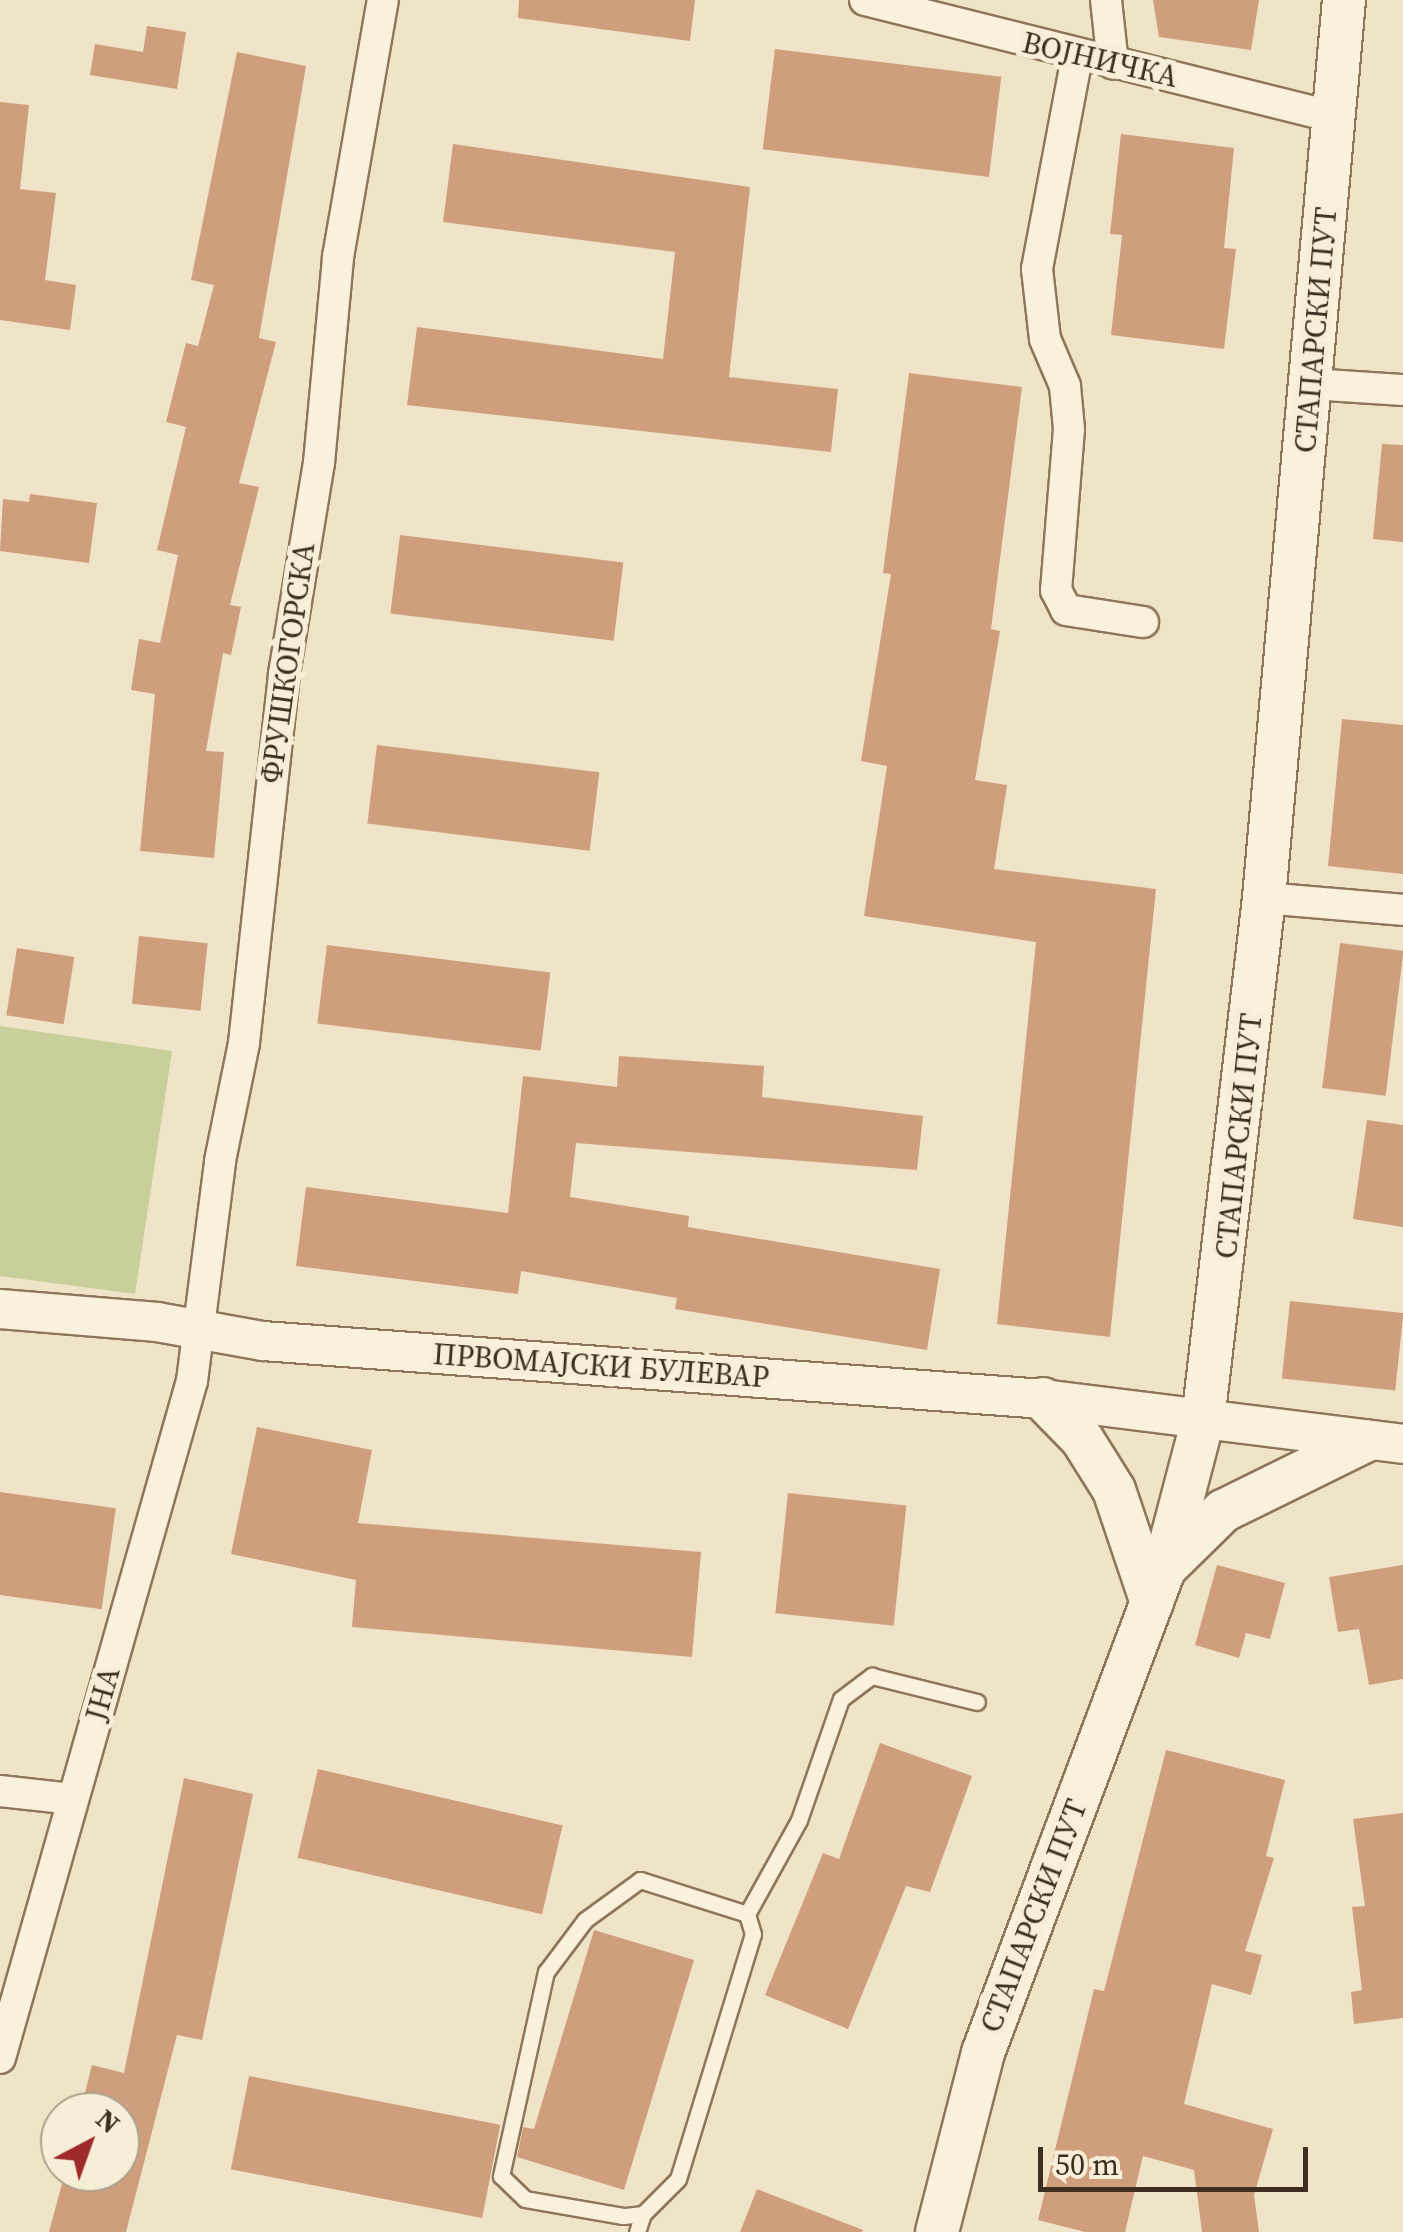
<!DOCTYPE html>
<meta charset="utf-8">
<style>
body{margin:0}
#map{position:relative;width:1403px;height:2232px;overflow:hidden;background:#f0e4c8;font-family:"Source Serif 4",serif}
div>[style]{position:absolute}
.green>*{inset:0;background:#c9cf9b}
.building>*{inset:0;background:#cf9f7d;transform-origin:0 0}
.roads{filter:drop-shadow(2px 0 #8d765c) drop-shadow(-2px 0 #8d765c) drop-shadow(0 2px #8d765c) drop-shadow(0 -2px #8d765c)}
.service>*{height:15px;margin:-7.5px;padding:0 7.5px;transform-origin:7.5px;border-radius:7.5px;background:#faf1dc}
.minor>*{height:30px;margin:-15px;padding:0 15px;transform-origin:15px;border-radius:15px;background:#faf1dc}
.tertiary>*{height:38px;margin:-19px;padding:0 19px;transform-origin:19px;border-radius:19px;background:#faf1dc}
.secondary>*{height:42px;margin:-21px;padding:0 21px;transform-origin:21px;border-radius:21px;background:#faf1dc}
span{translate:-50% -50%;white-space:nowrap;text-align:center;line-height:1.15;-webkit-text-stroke:10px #f7eed8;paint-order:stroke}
.street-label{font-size:30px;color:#3d2e20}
.north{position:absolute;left:40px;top:2092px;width:100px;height:100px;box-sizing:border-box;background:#f7eed8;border:2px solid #ada18e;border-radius:50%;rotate:41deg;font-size:28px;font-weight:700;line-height:40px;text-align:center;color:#3d2e20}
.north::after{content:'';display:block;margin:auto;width:35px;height:45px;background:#9e2a2b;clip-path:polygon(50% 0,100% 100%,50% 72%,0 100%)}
.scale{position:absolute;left:1038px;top:2147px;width:270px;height:45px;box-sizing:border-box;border:5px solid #3d2e20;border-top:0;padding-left:12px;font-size:30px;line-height:35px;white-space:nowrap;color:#3d2e20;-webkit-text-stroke:8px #f7eed8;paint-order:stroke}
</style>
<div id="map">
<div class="green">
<div style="clip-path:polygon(0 1026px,172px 1051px,135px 1294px,0 1276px)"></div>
</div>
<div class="building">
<div style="clip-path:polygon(519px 0,695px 0,690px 41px,518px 18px)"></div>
<div style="clip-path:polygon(1153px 0,1259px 0,1251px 50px,1159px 37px)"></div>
<div style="clip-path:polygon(147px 26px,186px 32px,177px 89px,90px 75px,95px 44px,143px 52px)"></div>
<div style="left:775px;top:49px;width:228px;height:101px;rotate:7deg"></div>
<div style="clip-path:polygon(237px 52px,306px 66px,259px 338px,276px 342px,239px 483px,259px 487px,230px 605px,241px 607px,231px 655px,223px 653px,206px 751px,224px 752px,214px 858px,140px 851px,155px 694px,131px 690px,139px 639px,160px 643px,178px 555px,157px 550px,186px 427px,166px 422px,186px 343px,198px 346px,214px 285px,191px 280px)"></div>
<div style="clip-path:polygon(0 102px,29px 105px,20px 189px,56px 193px,45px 280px,76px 285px,70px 330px,0 320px)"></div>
<div style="clip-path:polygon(1121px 134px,1234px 148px,1224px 248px,1236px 249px,1224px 349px,1111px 335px,1122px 235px,1110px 234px)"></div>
<div style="clip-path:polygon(453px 144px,750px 187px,729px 377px,838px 389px,831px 452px,407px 405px,417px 327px,663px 359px,675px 252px,443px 222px)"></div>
<div style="clip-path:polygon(909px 373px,1022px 387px,991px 629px,1000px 631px,975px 780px,1007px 785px,994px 869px,1156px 889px,1110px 1337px,997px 1324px,1036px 942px,864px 916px,887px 766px,861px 761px,891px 574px,883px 573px)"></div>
<div style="clip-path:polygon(1382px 444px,1403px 445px,1403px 542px,1373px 539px)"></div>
<div style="clip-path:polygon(30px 494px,97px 503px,89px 563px,0 551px,3px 499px,29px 502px)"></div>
<div style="left:400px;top:535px;width:225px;height:79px;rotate:7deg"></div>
<div style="clip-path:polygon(1342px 719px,1403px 725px,1403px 874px,1328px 866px)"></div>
<div style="left:377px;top:745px;width:224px;height:79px;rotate:7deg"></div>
<div style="left:139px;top:936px;width:69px;height:68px;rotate:6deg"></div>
<div style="left:1340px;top:943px;width:64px;height:146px;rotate:7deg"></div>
<div style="left:327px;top:945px;width:225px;height:79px;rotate:7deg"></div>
<div style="left:17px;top:948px;width:58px;height:68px;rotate:9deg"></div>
<div style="clip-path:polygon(619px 1056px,764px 1066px,762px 1097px,923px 1116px,917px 1170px,576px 1143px,570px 1197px,689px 1216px,688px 1227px,940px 1269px,927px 1350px,675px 1309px,677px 1298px,521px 1271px,518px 1294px,296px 1266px,306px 1187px,508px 1213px,523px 1076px,617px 1087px)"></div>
<div style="clip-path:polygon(1367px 1120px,1403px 1125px,1403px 1227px,1353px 1219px)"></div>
<div style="left:1290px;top:1301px;width:114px;height:78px;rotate:6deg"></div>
<div style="clip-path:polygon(257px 1427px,372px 1450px,358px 1523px,701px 1552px,692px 1657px,352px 1627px,356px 1580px,231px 1554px)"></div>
<div style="left:0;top:1492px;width:117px;height:102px;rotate:8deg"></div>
<div style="left:788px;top:1493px;width:119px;height:121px;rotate:6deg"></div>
<div style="clip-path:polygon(1217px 1565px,1285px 1583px,1270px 1639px,1246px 1633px,1239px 1658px,1195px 1645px)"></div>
<div style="clip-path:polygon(1403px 1565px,1403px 1679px,1369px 1685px,1359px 1629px,1338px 1632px,1329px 1577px)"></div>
<div style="clip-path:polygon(880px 1743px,972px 1776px,930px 1892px,906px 1886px,848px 2029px,765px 1995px,823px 1853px,839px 1859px)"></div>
<div style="clip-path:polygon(1166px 1750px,1285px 1780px,1266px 1856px,1274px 1858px,1245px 1951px,1262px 1955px,1251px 1995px,1212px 1984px,1184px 2104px,1273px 2129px,1254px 2195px,1259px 2232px,1202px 2232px,1194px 2170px,1143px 2156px,1125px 2232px,1085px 2232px,1038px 2220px,1094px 1989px,1104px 1991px)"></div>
<div style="left:318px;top:1769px;width:251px;height:91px;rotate:13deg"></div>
<div style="clip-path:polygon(184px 1778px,253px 1794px,202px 2040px,177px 2035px,126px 2232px,49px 2232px,65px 2172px,120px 2172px,120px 2112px,80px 2112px,92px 2065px,124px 2073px)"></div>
<div style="clip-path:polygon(1403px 1813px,1403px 2018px,1354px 2024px,1351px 1992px,1362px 1990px,1352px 1907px,1365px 1906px,1353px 1819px)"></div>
<div style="clip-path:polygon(594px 1930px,694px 1960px,624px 2190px,517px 2157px,523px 2127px,534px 2129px)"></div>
<div style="left:249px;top:2076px;width:256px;height:95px;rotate:11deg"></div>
<div style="clip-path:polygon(757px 2189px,863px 2230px,862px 2232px,740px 2232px)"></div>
</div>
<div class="roads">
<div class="service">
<div style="left:643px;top:2214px;width:20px;rotate:174deg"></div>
<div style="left:623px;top:2216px;width:99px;rotate:-170.2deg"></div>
<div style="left:525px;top:2199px;width:33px;rotate:-136deg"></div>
<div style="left:501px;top:2176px;width:209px;rotate:-77.6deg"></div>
<div style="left:546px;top:1972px;width:65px;rotate:-53.1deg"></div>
<div style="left:585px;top:1920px;width:68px;rotate:-36deg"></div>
<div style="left:640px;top:1880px;width:112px;rotate:17.6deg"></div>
<div style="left:637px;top:2232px;width:19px;rotate:-72deg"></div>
<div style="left:643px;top:2214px;width:49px;rotate:-45deg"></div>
<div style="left:678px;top:2179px;width:256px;rotate:-73deg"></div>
<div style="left:753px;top:1934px;width:21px;rotate:-107deg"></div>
<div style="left:747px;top:1914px;width:107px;rotate:-61deg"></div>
<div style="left:799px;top:1820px;width:128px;rotate:-70.9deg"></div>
<div style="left:841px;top:1699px;width:39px;rotate:-37deg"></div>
<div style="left:872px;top:1676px;width:108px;rotate:13.9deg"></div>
</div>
<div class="minor">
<div style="left:865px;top:0;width:485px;rotate:14deg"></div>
<div style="left:1106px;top:0;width:64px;rotate:83.8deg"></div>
<div style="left:1077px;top:57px;width:216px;rotate:100.7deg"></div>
<div style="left:1037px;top:269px;width:70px;rotate:83.5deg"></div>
<div style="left:1045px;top:339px;width:51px;rotate:66.9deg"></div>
<div style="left:1065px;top:386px;width:43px;rotate:84.7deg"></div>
<div style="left:1069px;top:429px;width:162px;rotate:94.6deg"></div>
<div style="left:1056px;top:590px;width:22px;rotate:63deg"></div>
<div style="left:1066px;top:610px;width:78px;rotate:8.9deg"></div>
<div style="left:1310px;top:384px;width:93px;rotate:3.7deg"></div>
<div style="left:1264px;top:898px;width:140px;rotate:4.9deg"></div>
<div style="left:0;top:1791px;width:72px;rotate:6.3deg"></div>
<div style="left:0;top:2058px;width:704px;rotate:-74.17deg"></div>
<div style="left:192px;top:1381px;width:222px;rotate:-82.7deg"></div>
<div style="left:220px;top:1161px;width:120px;rotate:-78.5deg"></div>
<div style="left:244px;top:1043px;width:371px;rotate:-83.8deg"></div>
<div style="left:284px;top:674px;width:214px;rotate:-80.6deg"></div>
<div style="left:319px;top:463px;width:207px;rotate:-84.7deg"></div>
<div style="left:338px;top:257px;width:261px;rotate:-80.1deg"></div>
</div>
<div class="tertiary">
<div style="left:0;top:1309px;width:158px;rotate:4.7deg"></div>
<div style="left:157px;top:1322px;width:108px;rotate:10.2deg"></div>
<div style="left:263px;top:1341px;width:782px;rotate:4.25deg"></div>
<div style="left:1043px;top:1399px;width:363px;rotate:7.1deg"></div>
</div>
<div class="secondary">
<div style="left:1043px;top:1399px;width:56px;rotate:45.7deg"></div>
<div style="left:1082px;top:1439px;width:60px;rotate:57.9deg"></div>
<div style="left:1114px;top:1490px;width:119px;rotate:71.4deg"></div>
<div style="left:1169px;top:1564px;width:76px;rotate:-44.5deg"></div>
<div style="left:1223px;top:1511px;width:158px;rotate:-26.2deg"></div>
<div style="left:937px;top:2232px;width:185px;rotate:-75.6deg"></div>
<div style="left:983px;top:2053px;width:514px;rotate:-69.48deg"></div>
<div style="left:1163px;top:1572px;width:157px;rotate:-75.3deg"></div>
<div style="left:1203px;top:1420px;width:526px;rotate:-83.33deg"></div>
<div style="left:1264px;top:898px;width:902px;rotate:-84.91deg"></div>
</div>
</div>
<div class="street-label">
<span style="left:1100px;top:60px;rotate:13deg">ВОЈНИЧКА</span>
<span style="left:1316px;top:330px;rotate:-85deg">СТАПАРСКИ ПУТ</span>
<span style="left:288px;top:663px;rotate:-82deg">ФРУШКОГОРСКА</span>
<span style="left:1239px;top:1136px;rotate:-84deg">СТАПАРСКИ ПУТ</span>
<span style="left:601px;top:1366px;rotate:4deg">ПРВОМАЈСКИ БУЛЕВАР</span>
<span style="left:103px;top:1694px;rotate:-74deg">ЈНА</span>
<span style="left:1034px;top:1916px;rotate:-69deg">СТАПАРСКИ ПУТ</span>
</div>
<div class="north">N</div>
<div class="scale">50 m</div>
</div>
